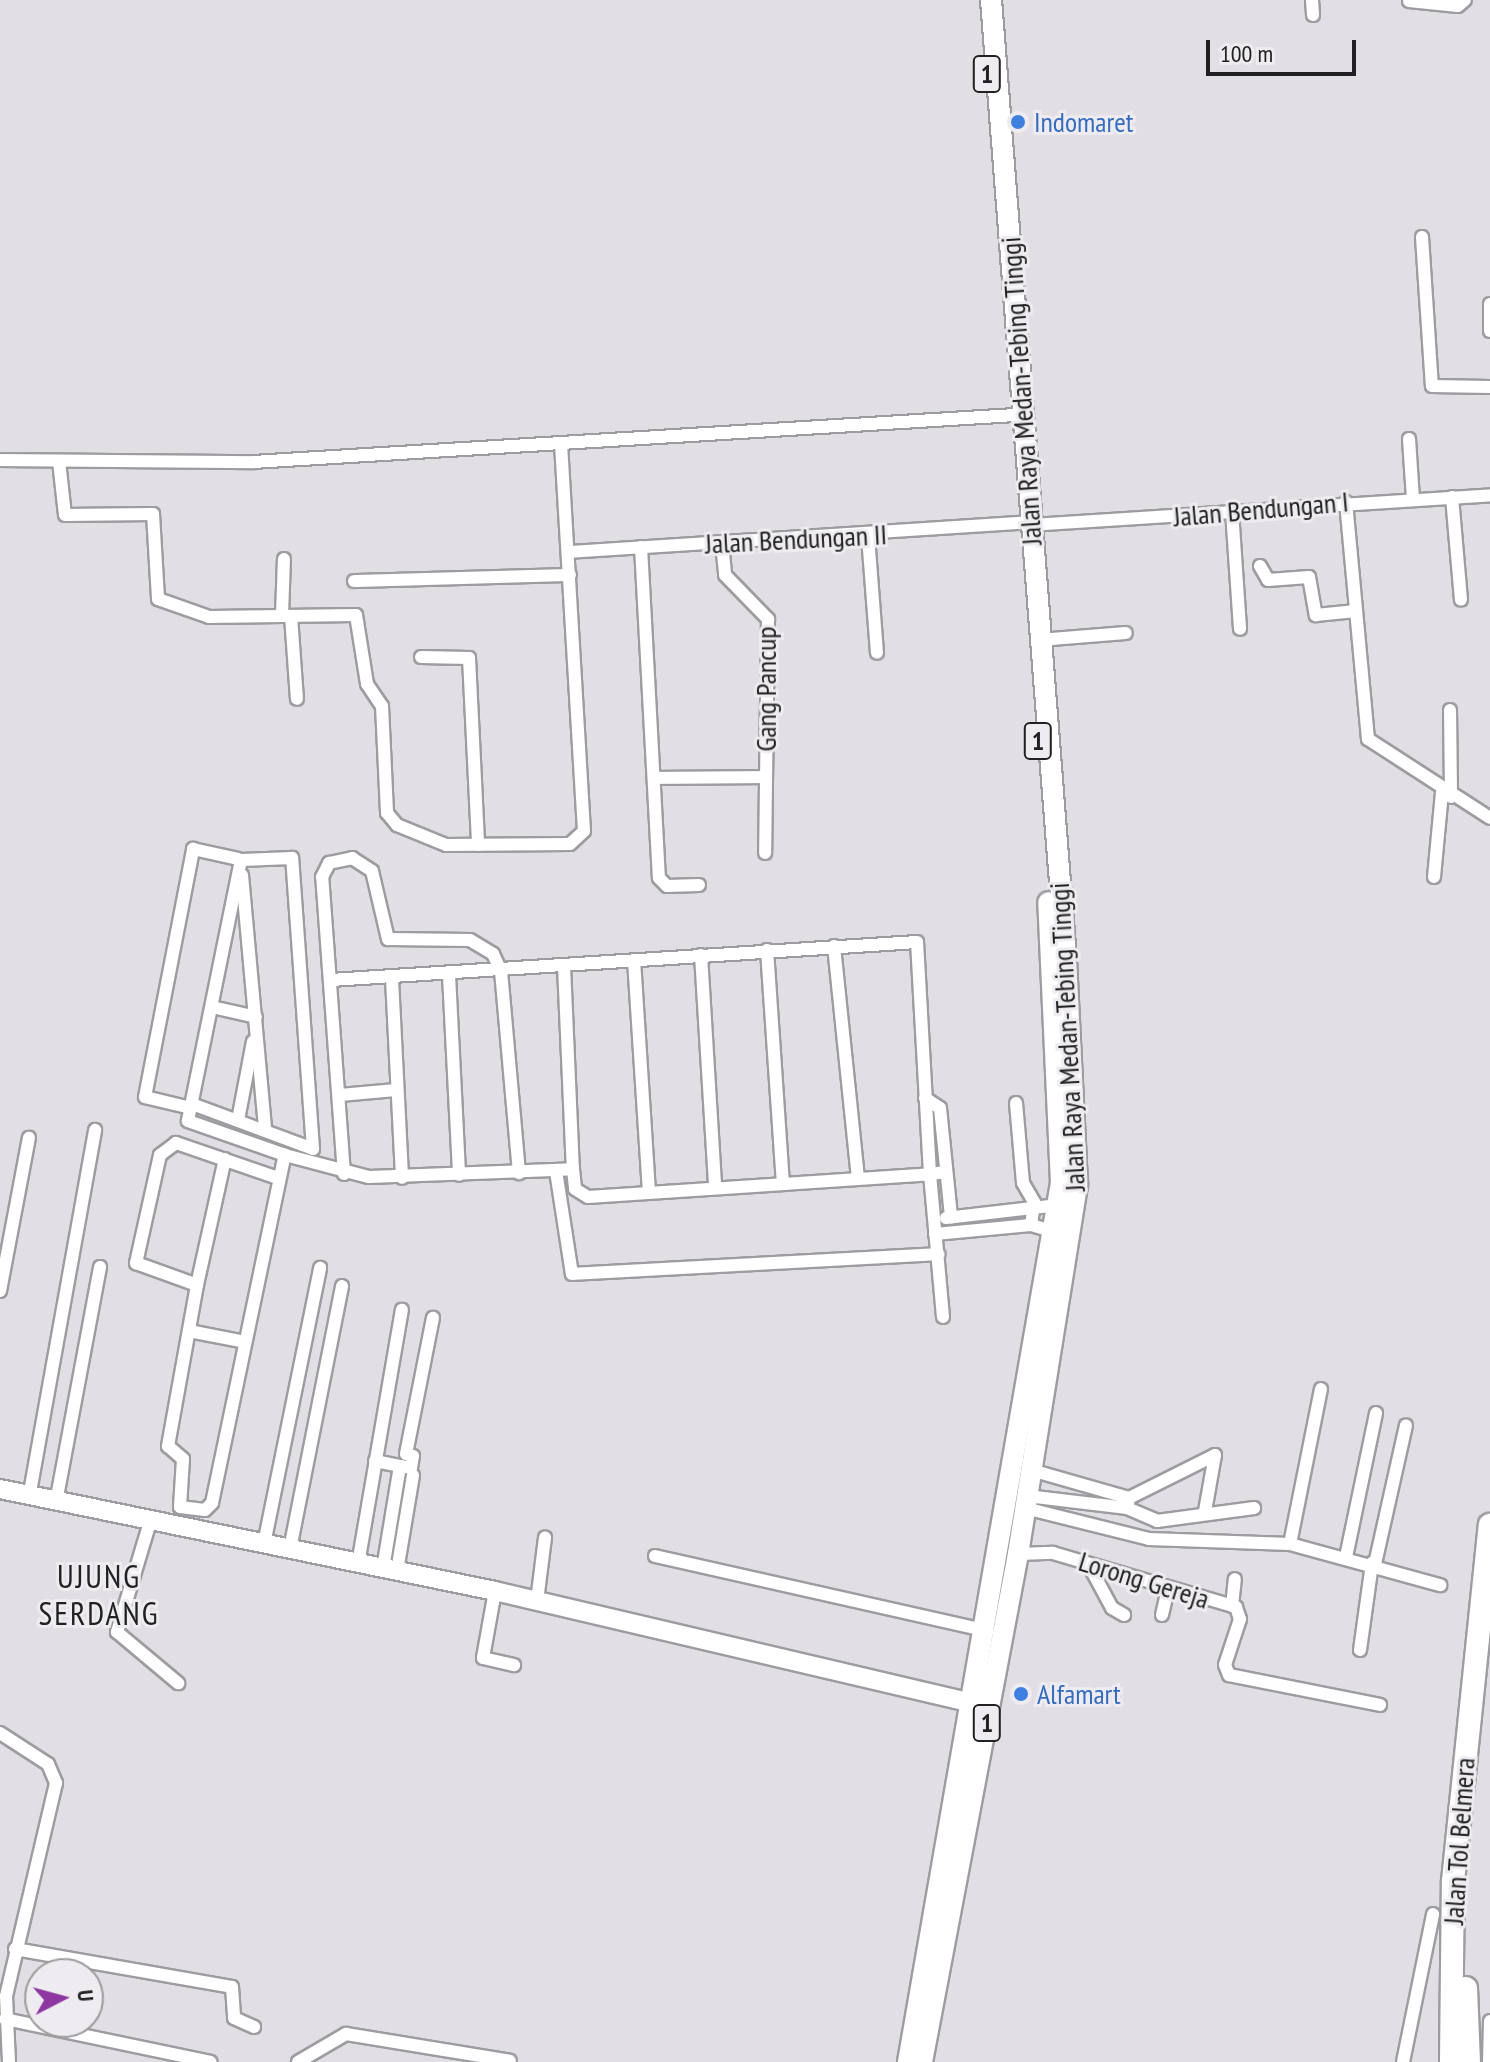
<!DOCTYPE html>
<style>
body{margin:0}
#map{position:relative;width:1490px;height:2062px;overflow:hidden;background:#e1dfe4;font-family:"PT Sans Narrow",sans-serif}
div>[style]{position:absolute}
.roads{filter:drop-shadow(2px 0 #9d9ca0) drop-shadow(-2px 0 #9d9ca0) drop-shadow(0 2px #9d9ca0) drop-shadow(0 -2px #9d9ca0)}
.minor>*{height:12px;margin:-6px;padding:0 6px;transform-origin:6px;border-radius:6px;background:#fff}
.secondary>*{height:18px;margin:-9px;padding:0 9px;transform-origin:9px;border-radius:9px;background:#fff}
.trunk>*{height:20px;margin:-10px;padding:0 10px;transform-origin:10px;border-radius:10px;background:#fff}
.motorway>*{height:22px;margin:-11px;padding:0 11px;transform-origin:11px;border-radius:11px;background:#fff}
.dots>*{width:22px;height:22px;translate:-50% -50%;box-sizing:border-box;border:4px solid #eeecf1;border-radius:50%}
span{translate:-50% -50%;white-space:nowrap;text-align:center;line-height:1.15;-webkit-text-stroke:6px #eeecf1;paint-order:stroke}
.shield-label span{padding:2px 6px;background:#eeecf1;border:2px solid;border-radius:6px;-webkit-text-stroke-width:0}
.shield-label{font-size:26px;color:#212122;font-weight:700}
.shop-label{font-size:28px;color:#366cbe}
.left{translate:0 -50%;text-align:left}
.street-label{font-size:28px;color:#212122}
.quarter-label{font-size:32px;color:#212122;letter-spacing:2px}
.north{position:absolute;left:24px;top:1958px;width:80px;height:80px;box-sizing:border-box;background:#eeecf1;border:2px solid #9c9b9e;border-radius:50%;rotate:84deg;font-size:22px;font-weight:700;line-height:32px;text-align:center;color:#212122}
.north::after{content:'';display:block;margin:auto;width:28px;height:36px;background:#8e36a2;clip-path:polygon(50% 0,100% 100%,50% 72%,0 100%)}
.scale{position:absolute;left:1206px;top:40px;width:150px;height:36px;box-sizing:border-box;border:4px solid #212122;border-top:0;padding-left:10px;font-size:24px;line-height:28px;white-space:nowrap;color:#212122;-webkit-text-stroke:6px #eeecf1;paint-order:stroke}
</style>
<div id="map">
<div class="roads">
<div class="minor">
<div style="left:1312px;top:0;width:15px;rotate:86deg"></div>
<div style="left:1409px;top:1px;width:49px;rotate:5.8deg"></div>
<div style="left:1458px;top:6px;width:9px;rotate:-41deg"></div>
<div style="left:1422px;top:237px;width:149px;rotate:86.2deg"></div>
<div style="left:1432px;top:386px;width:58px;rotate:1deg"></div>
<div style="left:1490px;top:304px;width:27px;rotate:90deg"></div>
<div style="left:1409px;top:439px;width:60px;rotate:86.2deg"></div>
<div style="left:0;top:460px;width:253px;rotate:0.5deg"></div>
<div style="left:253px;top:462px;width:762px;rotate:-3.53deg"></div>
<div style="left:59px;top:461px;width:54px;rotate:83.7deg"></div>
<div style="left:65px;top:515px;width:88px;rotate:-0.7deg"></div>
<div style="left:153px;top:514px;width:85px;rotate:86.6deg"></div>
<div style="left:158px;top:599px;width:54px;rotate:19.4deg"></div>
<div style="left:209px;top:617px;width:147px;rotate:-0.8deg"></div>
<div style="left:356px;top:615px;width:70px;rotate:80.9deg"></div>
<div style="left:367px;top:684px;width:27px;rotate:56deg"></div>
<div style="left:382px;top:706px;width:107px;rotate:87.3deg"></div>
<div style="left:387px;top:813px;width:16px;rotate:50deg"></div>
<div style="left:397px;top:825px;width:53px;rotate:22.2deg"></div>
<div style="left:446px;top:845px;width:124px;rotate:-0.5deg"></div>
<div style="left:570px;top:844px;width:19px;rotate:-43deg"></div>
<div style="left:584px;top:831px;width:388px;rotate:-93.4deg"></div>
<div style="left:1452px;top:497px;width:103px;rotate:85deg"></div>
<div style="left:1346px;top:502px;width:238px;rotate:84.7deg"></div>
<div style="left:1368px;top:739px;width:145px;rotate:32.9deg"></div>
<div style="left:1232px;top:511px;width:118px;rotate:86.1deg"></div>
<div style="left:1031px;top:525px;width:460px;rotate:-3.7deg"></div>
<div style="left:868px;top:536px;width:117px;rotate:85.6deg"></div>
<div style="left:722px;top:544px;width:31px;rotate:84deg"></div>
<div style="left:725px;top:575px;width:62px;rotate:45.7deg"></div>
<div style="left:768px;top:619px;width:234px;rotate:90.7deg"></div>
<div style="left:641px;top:547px;width:331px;rotate:86.9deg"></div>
<div style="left:659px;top:878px;width:11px;rotate:45deg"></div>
<div style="left:667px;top:886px;width:32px;rotate:-2deg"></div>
<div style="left:569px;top:552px;width:455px;rotate:-3.7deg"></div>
<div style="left:1260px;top:566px;width:16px;rotate:60deg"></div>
<div style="left:1268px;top:580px;width:41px;rotate:-4.2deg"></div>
<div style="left:1309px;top:577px;width:39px;rotate:80deg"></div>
<div style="left:1316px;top:615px;width:40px;rotate:-5.7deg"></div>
<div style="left:354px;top:581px;width:216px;rotate:-1.6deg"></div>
<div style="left:282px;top:615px;width:56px;rotate:-88deg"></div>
<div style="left:291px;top:616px;width:83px;rotate:85.9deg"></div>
<div style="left:1039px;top:640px;width:87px;rotate:-4.6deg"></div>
<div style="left:421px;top:657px;width:48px;rotate:1.2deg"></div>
<div style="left:469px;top:658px;width:187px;rotate:87.2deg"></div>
<div style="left:1450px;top:710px;width:87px;rotate:89.3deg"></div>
<div style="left:654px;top:778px;width:112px;rotate:-0.5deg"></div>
<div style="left:241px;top:860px;width:266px;rotate:101.5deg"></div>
<div style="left:188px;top:1121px;width:103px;rotate:19.3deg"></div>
<div style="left:242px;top:875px;width:256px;rotate:84.8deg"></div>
<div style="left:1434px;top:877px;width:85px;rotate:-84.6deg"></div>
<div style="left:834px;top:946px;width:233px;rotate:84.1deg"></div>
<div style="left:767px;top:950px;width:233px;rotate:86.1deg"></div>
<div style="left:701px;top:955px;width:231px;rotate:86.5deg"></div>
<div style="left:634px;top:960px;width:230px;rotate:86.3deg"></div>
<div style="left:564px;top:966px;width:203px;rotate:87.5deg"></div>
<div style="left:449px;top:975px;width:200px;rotate:87.1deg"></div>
<div style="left:392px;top:979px;width:199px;rotate:87.1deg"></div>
<div style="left:212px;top:1007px;width:45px;rotate:12.8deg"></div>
<div style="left:340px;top:1095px;width:56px;rotate:-5.1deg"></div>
<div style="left:925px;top:1098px;width:18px;rotate:34deg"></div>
<div style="left:940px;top:1108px;width:110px;rotate:84.2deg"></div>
<div style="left:1016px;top:1103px;width:80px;rotate:85deg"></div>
<div style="left:1023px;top:1183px;width:22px;rotate:60deg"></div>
<div style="left:1034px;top:1202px;width:23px;rotate:97deg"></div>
<div style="left:192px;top:1104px;width:129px;rotate:20.4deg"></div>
<div style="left:313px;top:1149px;width:292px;rotate:-94.1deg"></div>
<div style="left:292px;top:858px;width:51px;rotate:177.8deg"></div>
<div style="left:191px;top:1108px;width:47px;rotate:-166.6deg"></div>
<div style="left:145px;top:1097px;width:253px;rotate:-79deg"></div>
<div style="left:193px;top:849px;width:46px;rotate:12.5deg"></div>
<div style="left:238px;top:1120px;width:80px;rotate:-79.2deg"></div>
<div style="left:556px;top:1171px;width:104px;rotate:81.2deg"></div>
<div style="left:572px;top:1274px;width:367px;rotate:-3.1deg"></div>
<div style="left:344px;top:1174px;width:298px;rotate:-94.2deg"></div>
<div style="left:322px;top:877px;width:16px;rotate:-63deg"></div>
<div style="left:329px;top:863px;width:24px;rotate:-12deg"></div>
<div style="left:352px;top:858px;width:24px;rotate:33deg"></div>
<div style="left:372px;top:871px;width:70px;rotate:76.8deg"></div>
<div style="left:388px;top:939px;width:82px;rotate:0.7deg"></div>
<div style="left:470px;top:940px;width:27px;rotate:31deg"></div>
<div style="left:493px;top:954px;width:19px;rotate:65deg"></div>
<div style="left:501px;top:971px;width:203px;rotate:84.9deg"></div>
<div style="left:275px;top:1177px;width:105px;rotate:-161deg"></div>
<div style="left:176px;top:1143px;width:20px;rotate:143deg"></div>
<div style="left:160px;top:1155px;width:111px;rotate:102.5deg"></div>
<div style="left:136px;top:1263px;width:65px;rotate:19.8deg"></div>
<div style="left:197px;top:1285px;width:164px;rotate:100.2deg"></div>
<div style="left:168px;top:1446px;width:20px;rotate:41deg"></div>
<div style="left:183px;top:1459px;width:48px;rotate:93.6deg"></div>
<div style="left:180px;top:1507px;width:25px;rotate:7deg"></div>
<div style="left:205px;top:1510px;width:10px;rotate:-45deg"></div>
<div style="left:212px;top:1503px;width:356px;rotate:-78.2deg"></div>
<div style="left:285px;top:1155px;width:87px;rotate:14.7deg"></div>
<div style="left:369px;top:1177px;width:204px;rotate:-2.2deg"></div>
<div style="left:573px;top:1169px;width:20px;rotate:84deg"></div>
<div style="left:575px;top:1189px;width:15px;rotate:32deg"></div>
<div style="left:588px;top:1197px;width:343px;rotate:-3.8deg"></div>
<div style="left:930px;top:1174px;width:232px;rotate:-93.2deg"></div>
<div style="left:917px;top:942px;width:587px;rotate:176.29deg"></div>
<div style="left:946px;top:1218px;width:113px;rotate:-6.6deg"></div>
<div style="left:935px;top:1234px;width:96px;rotate:-5.4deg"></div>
<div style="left:1031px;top:1225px;width:25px;rotate:16deg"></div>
<div style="left:197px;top:1285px;width:129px;rotate:-77.5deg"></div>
<div style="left:0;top:1291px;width:156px;rotate:-79.3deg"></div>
<div style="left:943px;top:1317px;width:144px;rotate:-95.2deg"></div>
<div style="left:930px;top:1174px;width:16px;rotate:-7deg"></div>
<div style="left:189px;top:1331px;width:53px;rotate:10.9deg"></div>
<div style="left:375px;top:1461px;width:25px;rotate:11deg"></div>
<div style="left:400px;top:1466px;width:104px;rotate:99.4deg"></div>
<div style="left:400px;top:1466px;width:11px;rotate:10deg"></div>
<div style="left:411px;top:1468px;width:12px;rotate:-81deg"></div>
<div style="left:413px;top:1456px;width:7px;rotate:-164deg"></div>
<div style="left:406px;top:1454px;width:139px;rotate:-78.8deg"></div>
<div style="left:1031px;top:1470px;width:102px;rotate:15.9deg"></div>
<div style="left:1129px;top:1498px;width:96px;rotate:-26.6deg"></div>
<div style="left:1215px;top:1455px;width:57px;rotate:100.1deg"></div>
<div style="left:30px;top:1492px;width:368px;rotate:-79.8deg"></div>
<div style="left:1027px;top:1496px;width:101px;rotate:6.8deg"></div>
<div style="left:57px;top:1497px;width:234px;rotate:-79.4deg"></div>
<div style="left:1129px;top:1498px;width:10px;rotate:101deg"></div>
<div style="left:1127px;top:1508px;width:33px;rotate:23deg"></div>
<div style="left:1157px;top:1521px;width:98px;rotate:-7.6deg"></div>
<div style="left:1025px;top:1508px;width:128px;rotate:14deg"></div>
<div style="left:1149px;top:1539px;width:141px;rotate:2deg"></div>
<div style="left:1290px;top:1544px;width:156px;rotate:15.3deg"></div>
<div style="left:150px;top:1522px;width:115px;rotate:106.7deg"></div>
<div style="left:117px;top:1632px;width:80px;rotate:39.9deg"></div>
<div style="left:264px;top:1544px;width:282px;rotate:-78.5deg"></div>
<div style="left:1290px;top:1544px;width:158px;rotate:-78.7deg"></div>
<div style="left:290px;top:1549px;width:268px;rotate:-78.8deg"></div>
<div style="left:1018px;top:1554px;width:35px;rotate:-2deg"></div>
<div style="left:1053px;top:1553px;width:191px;rotate:16.4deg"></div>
<div style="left:1236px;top:1607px;width:13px;rotate:72deg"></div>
<div style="left:1240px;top:1619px;width:48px;rotate:108.1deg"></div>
<div style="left:1225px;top:1665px;width:11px;rotate:68deg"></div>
<div style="left:1229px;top:1675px;width:154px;rotate:11.2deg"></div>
<div style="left:655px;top:1556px;width:341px;rotate:12.7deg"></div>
<div style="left:1346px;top:1557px;width:147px;rotate:-78.2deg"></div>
<div style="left:358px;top:1564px;width:258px;rotate:-80.2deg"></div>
<div style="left:1375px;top:1564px;width:142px;rotate:-77.4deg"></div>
<div style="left:1091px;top:1569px;width:44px;rotate:61.7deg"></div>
<div style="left:1112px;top:1608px;width:14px;rotate:30deg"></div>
<div style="left:397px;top:1571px;width:97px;rotate:-80.5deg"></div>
<div style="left:495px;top:1591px;width:68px;rotate:100.2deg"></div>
<div style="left:483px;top:1658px;width:32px;rotate:13deg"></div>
<div style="left:537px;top:1601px;width:64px;rotate:-82.8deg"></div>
<div style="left:1232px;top:1606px;width:27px;rotate:-84deg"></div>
<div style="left:1162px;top:1615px;width:28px;rotate:-77deg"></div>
<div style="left:1360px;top:1650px;width:88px;rotate:-82.1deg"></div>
<div style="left:0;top:1733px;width:57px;rotate:32.9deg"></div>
<div style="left:48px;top:1764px;width:21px;rotate:67deg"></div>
<div style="left:56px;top:1783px;width:219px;rotate:103.2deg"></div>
<div style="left:6px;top:1996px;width:66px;rotate:87.4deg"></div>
<div style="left:15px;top:1949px;width:220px;rotate:9.9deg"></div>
<div style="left:232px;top:1987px;width:31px;rotate:86deg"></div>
<div style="left:234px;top:2018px;width:22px;rotate:24deg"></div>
<div style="left:5px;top:2019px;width:210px;rotate:11.8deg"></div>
<div style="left:298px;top:2062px;width:56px;rotate:-30.3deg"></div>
<div style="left:346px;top:2034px;width:166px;rotate:9.3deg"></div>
<div style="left:1403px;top:2062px;width:151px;rotate:-78.5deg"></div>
<div style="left:1489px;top:2062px;width:41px;rotate:-88.6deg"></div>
</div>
<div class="secondary">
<div style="left:0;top:1489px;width:505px;rotate:11.64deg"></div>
<div style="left:495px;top:1591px;width:491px;rotate:13.2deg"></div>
</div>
<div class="trunk">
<div style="left:908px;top:2062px;width:892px;rotate:-80.13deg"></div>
<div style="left:1061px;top:1183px;width:281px;rotate:-92.6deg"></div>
<div style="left:922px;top:2062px;width:517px;rotate:-79.3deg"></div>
<div style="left:1018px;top:1554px;width:375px;rotate:-80.9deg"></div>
<div style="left:1077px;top:1184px;width:225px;rotate:-92.8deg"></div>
<div style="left:1066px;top:959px;width:962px;rotate:-94.47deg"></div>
</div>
<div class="motorway">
<div style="left:1466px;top:1988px;width:74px;rotate:87.7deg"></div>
<div style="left:1451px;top:2062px;width:181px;rotate:-89.4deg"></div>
<div style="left:1453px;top:1881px;width:358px;rotate:-84.1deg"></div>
</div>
</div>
<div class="dots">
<div style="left:1018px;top:122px;background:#3f7fe0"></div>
<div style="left:1021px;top:1694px;background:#3f7fe0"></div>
</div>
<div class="shield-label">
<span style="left:987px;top:74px">1</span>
<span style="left:1038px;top:741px">1</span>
<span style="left:987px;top:1723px">1</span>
</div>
<div class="shop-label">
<span class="left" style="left:1034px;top:122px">Indomaret</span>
<span class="left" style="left:1037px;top:1694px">Alfamart</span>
</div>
<div class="street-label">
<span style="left:1021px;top:391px;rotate:-94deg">Jalan Raya Medan-Tebing Tinggi</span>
<span style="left:1261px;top:509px;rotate:-5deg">Jalan Bendungan I</span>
<span style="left:796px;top:539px;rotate:-3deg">Jalan Bendungan II</span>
<span style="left:766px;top:689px;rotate:-90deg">Gang Pancup</span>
<span style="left:1067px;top:1037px;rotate:-93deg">Jalan Raya Medan-Tebing Tinggi</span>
<span style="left:1144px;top:1580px;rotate:17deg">Lorong Gereja</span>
<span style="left:1459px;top:1841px;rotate:-86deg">Jalan Tol Belmera</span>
</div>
<div class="quarter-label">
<span style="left:99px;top:1595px">UJUNG<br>SERDANG</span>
</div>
<div class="north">U</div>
<div class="scale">100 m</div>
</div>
